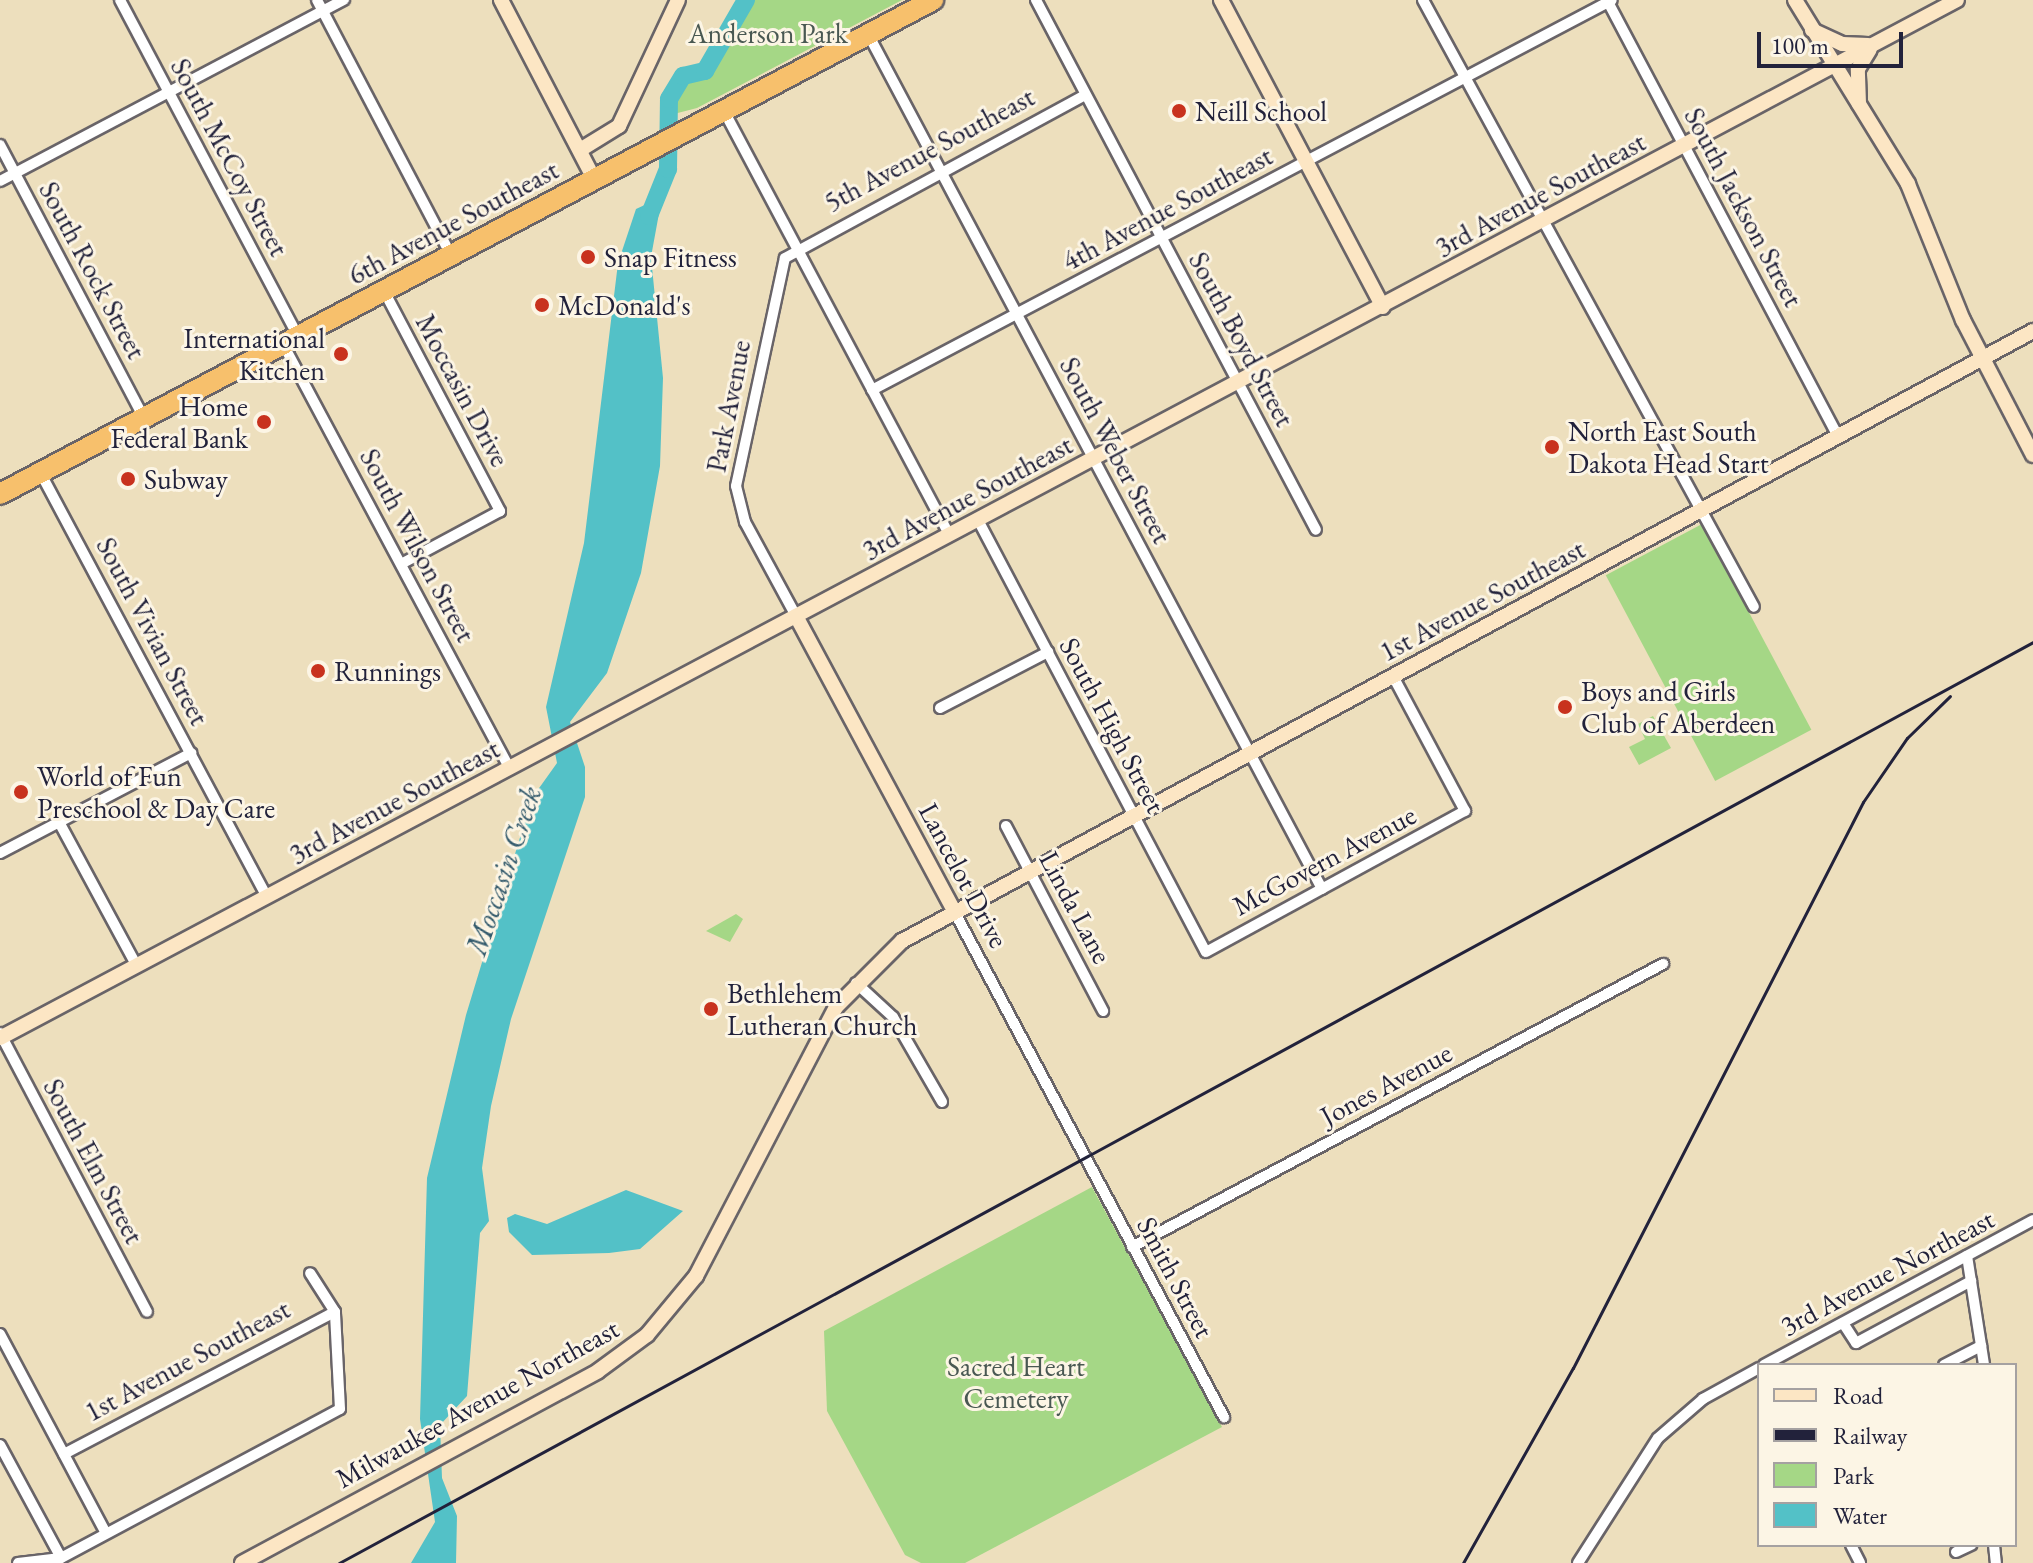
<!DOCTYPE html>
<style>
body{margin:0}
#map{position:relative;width:2033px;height:1563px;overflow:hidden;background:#eddfbd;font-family:"EB Garamond",serif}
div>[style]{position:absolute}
.green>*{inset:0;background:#a5d786;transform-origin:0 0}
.water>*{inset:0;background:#53c1c7}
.river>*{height:18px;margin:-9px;padding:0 9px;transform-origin:9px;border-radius:9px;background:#53c1c7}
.roads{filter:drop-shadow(2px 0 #696468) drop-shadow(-2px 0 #696468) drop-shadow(0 2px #696468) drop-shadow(0 -2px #696468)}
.street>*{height:10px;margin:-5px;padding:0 5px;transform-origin:5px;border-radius:5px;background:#fff}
.secondary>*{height:14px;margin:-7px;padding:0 7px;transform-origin:7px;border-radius:7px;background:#fce6c4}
.highway>*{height:20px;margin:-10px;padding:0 10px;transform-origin:10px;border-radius:10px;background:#f7c06c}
.rail>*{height:3px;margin:-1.5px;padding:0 1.5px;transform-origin:1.5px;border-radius:1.5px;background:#22223b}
.dots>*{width:22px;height:22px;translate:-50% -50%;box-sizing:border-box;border:4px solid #fcf5e5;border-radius:50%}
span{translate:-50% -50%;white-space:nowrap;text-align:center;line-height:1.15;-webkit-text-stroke:6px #fcf5e5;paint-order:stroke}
.park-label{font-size:28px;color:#495852}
.poi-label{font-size:28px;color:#22223b}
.left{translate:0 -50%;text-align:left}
.right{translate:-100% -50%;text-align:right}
.street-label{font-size:28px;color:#22223b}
.water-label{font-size:30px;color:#335a6c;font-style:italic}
.legend{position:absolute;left:1757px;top:1363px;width:260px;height:184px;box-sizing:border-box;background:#fcf5e5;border:2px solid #a5a1a1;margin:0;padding:10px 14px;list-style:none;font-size:24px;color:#22223b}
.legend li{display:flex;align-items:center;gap:16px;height:40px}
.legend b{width:40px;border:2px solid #a5a1a1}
.scale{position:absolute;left:1757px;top:32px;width:146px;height:36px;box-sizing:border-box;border:4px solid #22223b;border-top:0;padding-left:10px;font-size:24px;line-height:28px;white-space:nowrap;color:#22223b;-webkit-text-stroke:6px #fcf5e5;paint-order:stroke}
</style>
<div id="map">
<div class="green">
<div style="clip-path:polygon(746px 0,902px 0,697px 108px,670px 115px,669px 99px,683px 76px,705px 71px)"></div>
<div style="left:1702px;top:524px;width:233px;height:109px;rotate:62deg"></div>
<div style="clip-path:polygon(1653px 716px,1671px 748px,1639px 765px,1629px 747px,1645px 739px,1638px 724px)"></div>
<div style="clip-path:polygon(736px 914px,743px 919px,730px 942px,706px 931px)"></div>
<div style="clip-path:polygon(1092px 1187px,1222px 1427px,965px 1563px,921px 1563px,905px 1555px,827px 1411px,824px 1331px)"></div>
</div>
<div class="water">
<div style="clip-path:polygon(662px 197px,651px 257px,663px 378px,660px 466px,641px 573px,607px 673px,570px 722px,585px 767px,585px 797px,511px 1019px,491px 1106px,482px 1168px,489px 1221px,480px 1233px,467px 1396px,440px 1425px,442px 1478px,457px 1516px,456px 1563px,411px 1563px,435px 1522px,420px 1419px,427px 1178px,466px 1015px,532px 798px,557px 763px,546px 707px,584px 543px,618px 263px,636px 209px)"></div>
<div style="clip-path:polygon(626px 1190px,683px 1211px,640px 1249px,609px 1253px,532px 1255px,509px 1232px,507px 1218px,515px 1214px,547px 1224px)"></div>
</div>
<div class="river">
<div style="left:649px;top:216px;width:51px;rotate:-68deg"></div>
<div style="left:668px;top:169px;width:70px;rotate:-89.2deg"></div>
<div style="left:669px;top:99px;width:27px;rotate:-59deg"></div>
<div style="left:683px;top:76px;width:23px;rotate:-13deg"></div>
<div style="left:705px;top:71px;width:82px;rotate:-60deg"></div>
</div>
<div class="roads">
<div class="street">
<div style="left:120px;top:0;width:380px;rotate:62.1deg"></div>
<div style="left:317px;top:0;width:288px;rotate:62.3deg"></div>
<div style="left:1036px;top:0;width:599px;rotate:62.15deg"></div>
<div style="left:1423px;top:0;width:691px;rotate:61.4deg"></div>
<div style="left:1607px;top:0;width:494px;rotate:62.1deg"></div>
<div style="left:868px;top:34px;width:968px;rotate:62.03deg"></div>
<div style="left:724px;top:111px;width:480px;rotate:62deg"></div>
<div style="left:0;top:145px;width:309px;rotate:62.2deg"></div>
<div style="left:0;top:181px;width:389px;rotate:-27.8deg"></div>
<div style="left:384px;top:291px;width:249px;rotate:62.2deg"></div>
<div style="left:500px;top:511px;width:112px;rotate:151.8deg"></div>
<div style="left:283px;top:344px;width:482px;rotate:61.9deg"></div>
<div style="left:872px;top:390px;width:836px;rotate:-27.79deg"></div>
<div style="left:40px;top:472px;width:482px;rotate:61.9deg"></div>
<div style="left:978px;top:520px;width:488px;rotate:62.2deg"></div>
<div style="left:1206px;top:952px;width:295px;rotate:-28.6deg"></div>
<div style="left:1465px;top:811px;width:151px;rotate:-118.1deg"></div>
<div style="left:796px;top:616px;width:107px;rotate:-118.5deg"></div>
<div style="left:745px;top:522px;width:37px;rotate:-104deg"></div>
<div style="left:736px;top:486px;width:233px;rotate:-77.9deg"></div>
<div style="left:785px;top:258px;width:341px;rotate:-28.5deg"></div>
<div style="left:940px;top:708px;width:122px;rotate:-27.4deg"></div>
<div style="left:59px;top:822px;width:164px;rotate:61.6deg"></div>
<div style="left:1006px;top:826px;width:209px;rotate:62.3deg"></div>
<div style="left:0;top:853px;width:216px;rotate:-27.6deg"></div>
<div style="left:954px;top:911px;width:574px;rotate:61.92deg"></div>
<div style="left:856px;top:983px;width:50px;rotate:42.6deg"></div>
<div style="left:893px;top:1017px;width:98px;rotate:60deg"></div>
<div style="left:0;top:1033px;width:315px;rotate:62.2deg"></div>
<div style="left:1132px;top:1247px;width:602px;rotate:-28.06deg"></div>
<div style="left:1967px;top:1256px;width:110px;rotate:81.1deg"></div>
<div style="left:1843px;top:1323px;width:24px;rotate:57deg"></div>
<div style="left:1856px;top:1343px;width:131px;rotate:-28.3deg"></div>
<div style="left:0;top:1334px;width:225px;rotate:62deg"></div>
<div style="left:1764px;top:1365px;width:306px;rotate:-28.3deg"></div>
<div style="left:1944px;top:1365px;width:42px;rotate:-27.2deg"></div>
<div style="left:0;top:1445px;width:128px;rotate:61.6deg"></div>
<div style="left:64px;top:1454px;width:306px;rotate:-27.7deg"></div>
<div style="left:1851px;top:1545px;width:20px;rotate:63deg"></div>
<div style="left:1994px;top:1545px;width:18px;rotate:84deg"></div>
<div style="left:1956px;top:1552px;width:17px;rotate:-25deg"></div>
<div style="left:18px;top:1563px;width:43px;rotate:-6.6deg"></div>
<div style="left:61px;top:1558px;width:316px;rotate:-28.1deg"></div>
<div style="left:340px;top:1409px;width:97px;rotate:-93deg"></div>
<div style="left:335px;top:1312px;width:46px;rotate:-122.7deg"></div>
<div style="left:1578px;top:1563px;width:148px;rotate:-57.4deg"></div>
<div style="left:1658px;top:1438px;width:60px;rotate:-40.9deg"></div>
<div style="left:1703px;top:1399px;width:64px;rotate:-29deg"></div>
</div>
<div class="secondary">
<div style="left:501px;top:0;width:202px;rotate:62.5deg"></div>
<div style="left:1221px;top:0;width:347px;rotate:62.2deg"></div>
<div style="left:1795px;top:0;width:216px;rotate:58.4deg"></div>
<div style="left:1908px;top:184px;width:147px;rotate:68deg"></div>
<div style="left:1963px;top:320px;width:152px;rotate:62.6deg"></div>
<div style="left:1812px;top:30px;width:33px;rotate:25deg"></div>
<div style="left:1842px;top:44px;width:26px;rotate:2deg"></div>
<div style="left:1859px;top:104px;width:35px;rotate:-92deg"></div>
<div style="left:1858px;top:69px;width:23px;rotate:-59deg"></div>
<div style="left:580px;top:150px;width:46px;rotate:-31.6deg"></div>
<div style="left:619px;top:126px;width:139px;rotate:-64.9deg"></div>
<div style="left:796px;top:616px;width:335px;rotate:61.8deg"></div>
<div style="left:0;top:1038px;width:2215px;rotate:-27.94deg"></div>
<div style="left:242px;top:1563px;width:404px;rotate:-28.3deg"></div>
<div style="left:598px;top:1371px;width:61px;rotate:-36.3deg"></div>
<div style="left:647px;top:1335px;width:77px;rotate:-50.3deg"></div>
<div style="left:696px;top:1276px;width:303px;rotate:-62.5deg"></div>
<div style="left:836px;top:1007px;width:93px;rotate:-45deg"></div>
<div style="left:902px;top:941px;width:1285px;rotate:-28.34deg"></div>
</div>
<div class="highway">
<div style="left:0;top:494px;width:1056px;rotate:-27.9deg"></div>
</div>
</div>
<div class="rail">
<div style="left:339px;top:1563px;width:1928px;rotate:-28.53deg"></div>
<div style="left:1463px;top:1563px;width:224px;rotate:-60.6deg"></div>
<div style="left:1573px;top:1368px;width:636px;rotate:-62.87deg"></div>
<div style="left:1863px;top:802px;width:78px;rotate:-55.5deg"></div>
<div style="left:1907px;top:738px;width:60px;rotate:-44.3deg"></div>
</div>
<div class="dots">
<div style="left:1179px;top:111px;background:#c8321e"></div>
<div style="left:588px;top:257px;background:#c8321e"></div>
<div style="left:542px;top:305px;background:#c8321e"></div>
<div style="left:341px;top:354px;background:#c8321e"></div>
<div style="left:264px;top:422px;background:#c8321e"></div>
<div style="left:1552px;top:447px;background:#c8321e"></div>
<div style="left:128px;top:479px;background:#c8321e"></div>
<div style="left:318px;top:671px;background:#c8321e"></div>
<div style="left:1565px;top:707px;background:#c8321e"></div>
<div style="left:21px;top:792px;background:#c8321e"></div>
<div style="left:711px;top:1009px;background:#c8321e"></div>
</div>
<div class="park-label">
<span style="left:768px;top:33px">Anderson Park</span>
<span style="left:1016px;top:1382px">Sacred Heart<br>Cemetery</span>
</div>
<div class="poi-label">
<span class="left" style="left:1195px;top:111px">Neill School</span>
<span class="left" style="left:604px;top:257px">Snap Fitness</span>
<span class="left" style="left:558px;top:305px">McDonald's</span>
<span class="right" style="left:325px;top:354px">International<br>Kitchen</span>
<span class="right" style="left:248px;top:422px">Home<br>Federal Bank</span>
<span class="left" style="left:1568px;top:447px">North East South<br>Dakota Head Start</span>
<span class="left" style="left:144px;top:479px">Subway</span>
<span class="left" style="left:334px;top:671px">Runnings</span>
<span class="left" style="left:1581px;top:707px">Boys and Girls<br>Club of Aberdeen</span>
<span class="left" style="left:37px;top:792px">World of Fun<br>Preschool &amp; Day Care</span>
<span class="left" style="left:727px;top:1009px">Bethlehem<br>Lutheran Church</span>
</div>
<div class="street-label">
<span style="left:929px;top:149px;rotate:-28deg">5th Avenue Southeast</span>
<span style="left:230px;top:157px;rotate:62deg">South McCoy Street</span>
<span style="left:1540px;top:194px;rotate:-28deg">3rd Avenue Southeast</span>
<span style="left:1744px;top:207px;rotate:62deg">South Jackson Street</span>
<span style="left:1167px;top:208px;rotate:-28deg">4th Avenue Southeast</span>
<span style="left:453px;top:222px;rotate:-28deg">6th Avenue Southeast</span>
<span style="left:93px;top:270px;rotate:62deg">South Rock Street</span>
<span style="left:1242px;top:339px;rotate:62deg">South Boyd Street</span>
<span style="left:463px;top:390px;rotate:62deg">Moccasin Drive</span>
<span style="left:728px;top:406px;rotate:-79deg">Park Avenue</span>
<span style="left:1116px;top:450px;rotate:62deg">South Weber Street</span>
<span style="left:967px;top:497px;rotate:-28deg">3rd Avenue Southeast</span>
<span style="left:418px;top:545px;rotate:62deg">South Wilson Street</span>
<span style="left:1482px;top:600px;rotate:-28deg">1st Avenue Southeast</span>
<span style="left:153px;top:631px;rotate:62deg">South Vivian Street</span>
<span style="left:1113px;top:725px;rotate:62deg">South High Street</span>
<span style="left:394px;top:801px;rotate:-28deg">3rd Avenue Southeast</span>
<span style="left:1324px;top:860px;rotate:-28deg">McGovern Avenue</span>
<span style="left:964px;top:875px;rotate:62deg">Lancelot Drive</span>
<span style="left:1076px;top:907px;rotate:62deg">Linda Lane</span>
<span style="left:1386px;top:1084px;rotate:-28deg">Jones Avenue</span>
<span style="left:94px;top:1161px;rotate:62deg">South Elm Street</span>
<span style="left:1887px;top:1272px;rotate:-28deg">3rd Avenue Northeast</span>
<span style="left:1176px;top:1277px;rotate:62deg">Smith Street</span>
<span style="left:187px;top:1360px;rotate:-28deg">1st Avenue Southeast</span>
<span style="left:477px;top:1403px;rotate:-29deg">Milwaukee Avenue Northeast</span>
</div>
<div class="water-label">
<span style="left:504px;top:871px;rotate:-71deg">Moccasin Creek</span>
</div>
<ul class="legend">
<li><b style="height:10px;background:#fce6c4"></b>Road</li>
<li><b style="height:10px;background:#22223b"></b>Railway</li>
<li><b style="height:22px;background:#a5d786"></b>Park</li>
<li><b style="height:22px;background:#53c1c7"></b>Water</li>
</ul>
<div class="scale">100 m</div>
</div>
